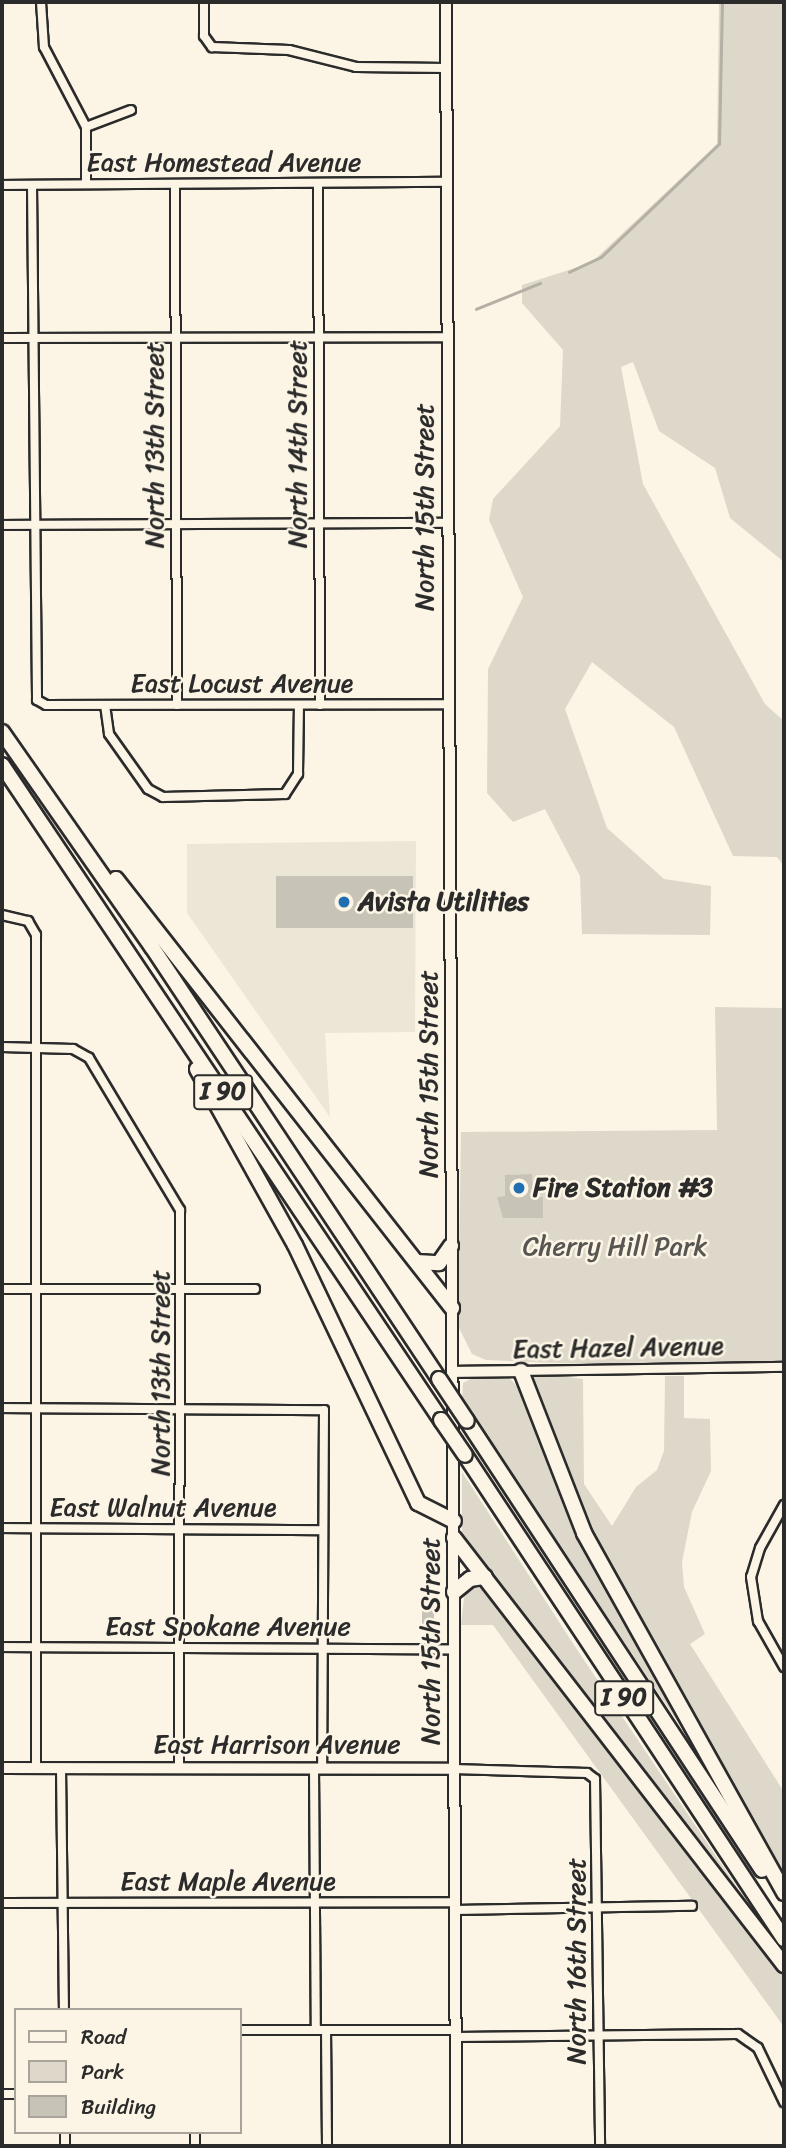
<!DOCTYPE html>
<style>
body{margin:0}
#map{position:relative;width:786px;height:2148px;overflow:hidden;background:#fcf5e5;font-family:Sriracha,sans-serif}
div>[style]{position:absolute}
.built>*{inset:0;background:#ece6d7}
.green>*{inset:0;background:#ded8ca}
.stream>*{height:2.5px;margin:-1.25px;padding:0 1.25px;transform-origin:1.25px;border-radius:1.25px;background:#b4b0a5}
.building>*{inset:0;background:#c8c3b7;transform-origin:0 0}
.roads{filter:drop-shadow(2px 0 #2b2b2b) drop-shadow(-2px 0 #2b2b2b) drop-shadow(0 2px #2b2b2b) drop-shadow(0 -2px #2b2b2b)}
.street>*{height:8px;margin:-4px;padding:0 4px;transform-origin:4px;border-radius:4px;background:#fcf5e5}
.secondary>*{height:10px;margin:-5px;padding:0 5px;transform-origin:5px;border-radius:5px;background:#fcf5e5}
.highway>*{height:14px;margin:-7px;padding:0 7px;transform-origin:7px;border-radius:7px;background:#fcf5e5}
.bridges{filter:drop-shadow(2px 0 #2b2b2b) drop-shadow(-2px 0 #2b2b2b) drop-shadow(0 2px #2b2b2b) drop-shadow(0 -2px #2b2b2b)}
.highway-bridge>*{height:14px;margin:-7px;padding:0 7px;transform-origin:7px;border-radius:7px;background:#fcf5e5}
.dots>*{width:19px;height:19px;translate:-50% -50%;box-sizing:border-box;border:4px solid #fcf5e5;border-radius:50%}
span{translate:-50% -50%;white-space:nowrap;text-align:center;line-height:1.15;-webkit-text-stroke:5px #fcf5e5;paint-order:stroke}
.shield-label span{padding:2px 5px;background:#fcf5e5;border:2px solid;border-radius:5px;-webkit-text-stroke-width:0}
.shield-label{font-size:24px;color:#2b2b2b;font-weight:700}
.street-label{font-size:26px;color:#2b2b2b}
.poi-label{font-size:26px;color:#2b2b2b;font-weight:700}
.left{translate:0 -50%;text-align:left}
.park-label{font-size:26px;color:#585653}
.frame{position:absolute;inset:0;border:4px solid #2b2b2b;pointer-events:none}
.legend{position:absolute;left:14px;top:2008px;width:228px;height:126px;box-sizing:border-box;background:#fcf5e5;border:2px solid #a8a49b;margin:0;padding:9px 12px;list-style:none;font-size:21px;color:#2b2b2b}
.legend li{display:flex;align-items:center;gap:14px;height:35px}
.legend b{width:35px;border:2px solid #a8a49b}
</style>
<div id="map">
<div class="built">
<div style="clip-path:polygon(416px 841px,415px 1032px,325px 1033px,330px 1117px,187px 913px,187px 844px)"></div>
</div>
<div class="green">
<div style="clip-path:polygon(719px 2px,784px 2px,784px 562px,730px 518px,715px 468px,659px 431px,633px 362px,621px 367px,643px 484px,765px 704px,784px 721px,784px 866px,777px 857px,733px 856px,674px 727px,592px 662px,565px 709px,607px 828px,664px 879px,711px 886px,710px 935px,582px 934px,580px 876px,545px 809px,513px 822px,487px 793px,488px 669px,523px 597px,489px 520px,493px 499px,560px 426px,563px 350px,522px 303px,522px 285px,591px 263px,717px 144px)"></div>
<div style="clip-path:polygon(715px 1007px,784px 1008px,784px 1362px,605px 1365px,486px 1360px,472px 1354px,458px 1326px,461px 1132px,717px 1130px)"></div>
<div style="clip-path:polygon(536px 1373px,583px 1379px,584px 1484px,612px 1526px,636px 1487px,657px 1470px,664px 1451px,665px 1376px,684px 1376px,684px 1418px,710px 1419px,711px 1471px,692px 1512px,682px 1562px,684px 1587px,705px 1634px,690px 1644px,784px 1792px,784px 1875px,606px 1564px,527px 1380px)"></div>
<div style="clip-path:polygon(478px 1375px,507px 1375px,521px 1391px,578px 1533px,698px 1752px,462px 1401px,463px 1383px)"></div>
<div style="clip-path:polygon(462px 1472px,576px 1648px,749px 1905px,462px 1537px)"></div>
<div style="clip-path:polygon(477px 1583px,784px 1974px,784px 2027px,493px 1625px,461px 1625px,465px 1590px)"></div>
</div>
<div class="stream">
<div style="left:569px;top:272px;width:35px;rotate:-25deg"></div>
<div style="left:601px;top:257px;width:163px;rotate:-43.8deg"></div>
<div style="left:719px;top:144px;width:142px;rotate:-88.8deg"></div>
<div style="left:476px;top:309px;width:69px;rotate:-22.1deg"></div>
</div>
<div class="building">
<div style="left:276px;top:876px;width:137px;height:52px"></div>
<div style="clip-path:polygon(532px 1174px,533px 1197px,543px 1197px,543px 1218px,503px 1218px,497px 1197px,505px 1196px,505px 1175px)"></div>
<div style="left:422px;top:1600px;width:12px;height:30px"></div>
</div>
<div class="roads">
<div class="street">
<div style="left:41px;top:2px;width:45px;rotate:86.2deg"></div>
<div style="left:44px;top:47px;width:90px;rotate:62.3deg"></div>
<div style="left:86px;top:127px;width:57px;rotate:90deg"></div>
<div style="left:204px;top:2px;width:34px;rotate:90deg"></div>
<div style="left:204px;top:36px;width:14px;rotate:54deg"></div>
<div style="left:212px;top:47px;width:77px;rotate:2.2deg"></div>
<div style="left:289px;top:50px;width:69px;rotate:14.2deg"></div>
<div style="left:356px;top:67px;width:90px;rotate:0.6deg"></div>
<div style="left:86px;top:127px;width:48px;rotate:-20.7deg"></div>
<div style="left:175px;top:184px;width:521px;rotate:89.78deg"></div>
<div style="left:318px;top:184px;width:521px;rotate:89.78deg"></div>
<div style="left:2px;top:185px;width:444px;rotate:-0.4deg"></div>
<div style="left:32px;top:185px;width:515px;rotate:89.44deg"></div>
<div style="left:37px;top:700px;width:10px;rotate:29deg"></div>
<div style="left:46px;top:705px;width:402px;rotate:-0.1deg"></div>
<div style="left:2px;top:338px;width:446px;rotate:-0.1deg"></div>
<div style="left:2px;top:525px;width:446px;rotate:-0.3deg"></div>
<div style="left:105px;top:705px;width:29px;rotate:82deg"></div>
<div style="left:109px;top:734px;width:67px;rotate:54.7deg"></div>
<div style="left:148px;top:789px;width:17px;rotate:28deg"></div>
<div style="left:163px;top:797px;width:122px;rotate:-1.4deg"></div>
<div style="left:285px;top:794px;width:24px;rotate:-57deg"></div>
<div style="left:298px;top:774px;width:69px;rotate:-89.2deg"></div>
<div style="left:2px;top:915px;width:27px;rotate:13deg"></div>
<div style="left:28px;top:921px;width:16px;rotate:60deg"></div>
<div style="left:36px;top:935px;width:833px;rotate:90deg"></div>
<div style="left:2px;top:1047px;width:71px;rotate:1.6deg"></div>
<div style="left:73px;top:1049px;width:18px;rotate:29deg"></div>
<div style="left:89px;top:1058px;width:177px;rotate:59.1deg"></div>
<div style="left:180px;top:1210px;width:558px;rotate:90.1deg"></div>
<div style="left:2px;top:1289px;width:253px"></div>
<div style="left:521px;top:1371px;width:263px;rotate:-0.9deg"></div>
<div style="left:2px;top:1408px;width:322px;rotate:0.4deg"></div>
<div style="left:324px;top:1410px;width:358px;rotate:90.3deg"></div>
<div style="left:784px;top:1505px;width:49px;rotate:119.2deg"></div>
<div style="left:760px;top:1548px;width:30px;rotate:107deg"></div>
<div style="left:751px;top:1577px;width:45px;rotate:81deg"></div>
<div style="left:758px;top:1621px;width:53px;rotate:60.5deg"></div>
<div style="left:2px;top:1528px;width:321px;rotate:0.4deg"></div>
<div style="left:2px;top:1647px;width:453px;rotate:0.3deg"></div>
<div style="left:61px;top:1768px;width:242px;rotate:89.3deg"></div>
<div style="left:314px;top:1768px;width:262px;rotate:89.6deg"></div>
<div style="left:453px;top:1769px;width:134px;rotate:1.7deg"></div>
<div style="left:587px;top:1773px;width:10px;rotate:37deg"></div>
<div style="left:595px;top:1779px;width:367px;rotate:89.2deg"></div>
<div style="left:2px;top:1903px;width:453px;rotate:-0.1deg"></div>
<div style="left:455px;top:1910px;width:237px;rotate:-1deg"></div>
<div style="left:240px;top:2030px;width:216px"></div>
<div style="left:326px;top:2030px;width:116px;rotate:89.5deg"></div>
<div style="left:456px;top:2037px;width:282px;rotate:-0.6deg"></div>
<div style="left:738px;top:2034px;width:24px;rotate:35deg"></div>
<div style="left:758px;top:2048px;width:60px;rotate:64.3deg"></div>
<div style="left:2px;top:2094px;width:14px"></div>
<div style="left:65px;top:2132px;width:14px;rotate:90deg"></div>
<div style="left:195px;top:2132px;width:14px;rotate:90deg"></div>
</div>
<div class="secondary">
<div style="left:446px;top:2px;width:2144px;rotate:89.73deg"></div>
<div style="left:452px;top:1372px;width:69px;rotate:-0.8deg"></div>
<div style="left:2px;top:1768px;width:451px;rotate:0.1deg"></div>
</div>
<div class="highway">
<div style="left:2px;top:732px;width:262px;rotate:55.1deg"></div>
<div style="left:152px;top:947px;width:519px;rotate:56.4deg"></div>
<div style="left:2px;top:765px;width:789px;rotate:56.17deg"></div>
<div style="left:116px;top:879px;width:545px;rotate:51.93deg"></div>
<div style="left:197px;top:1069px;width:201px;rotate:60.9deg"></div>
<div style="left:295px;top:1245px;width:286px;rotate:64.5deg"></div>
<div style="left:418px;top:1503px;width:40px;rotate:26.6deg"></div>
<div style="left:417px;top:1262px;width:22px;rotate:3deg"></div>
<div style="left:439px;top:1263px;width:21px;rotate:-55deg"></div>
<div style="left:521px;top:1371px;width:174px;rotate:68.7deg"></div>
<div style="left:584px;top:1533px;width:412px;rotate:60.9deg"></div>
<div style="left:467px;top:1421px;width:537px;rotate:56.69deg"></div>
<div style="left:465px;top:1455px;width:580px;rotate:56.61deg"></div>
<div style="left:454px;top:1538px;width:540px;rotate:52.3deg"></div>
<div style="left:454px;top:1592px;width:21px;rotate:-39deg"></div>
<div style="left:470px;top:1579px;width:15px;rotate:-8deg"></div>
</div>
</div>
<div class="bridges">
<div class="highway-bridge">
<div style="left:439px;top:1379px;width:50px;rotate:56.3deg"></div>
<div style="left:441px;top:1420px;width:42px;rotate:55.6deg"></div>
</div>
</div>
<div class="dots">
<div style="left:344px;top:902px;background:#1f6fb2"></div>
<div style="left:519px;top:1188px;background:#1f6fb2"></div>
</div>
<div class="shield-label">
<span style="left:223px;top:1092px">I 90</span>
<span style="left:624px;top:1698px">I 90</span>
</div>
<div class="street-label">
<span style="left:224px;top:163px">East Homestead Avenue</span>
<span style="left:298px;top:444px;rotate:-90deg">North 14th Street</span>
<span style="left:155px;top:445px;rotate:-90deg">North 13th Street</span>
<span style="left:425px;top:507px;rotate:-90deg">North 15th Street</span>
<span style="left:242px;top:684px">East Locust Avenue</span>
<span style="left:429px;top:1074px;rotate:-90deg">North 15th Street</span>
<span style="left:618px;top:1348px;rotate:-1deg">East Hazel Avenue</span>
<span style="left:161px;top:1373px;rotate:-90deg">North 13th Street</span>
<span style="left:163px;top:1508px">East Walnut Avenue</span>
<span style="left:228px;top:1627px">East Spokane Avenue</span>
<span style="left:431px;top:1641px;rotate:-90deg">North 15th Street</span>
<span style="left:277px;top:1745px">East Harrison Avenue</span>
<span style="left:228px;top:1882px">East Maple Avenue</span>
<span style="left:577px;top:1961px;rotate:-90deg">North 16th Street</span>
</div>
<div class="poi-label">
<span class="left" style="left:358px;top:902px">Avista Utilities</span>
<span class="left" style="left:533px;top:1188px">Fire Station #3</span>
</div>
<div class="park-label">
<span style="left:615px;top:1247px">Cherry Hill Park</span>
</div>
<div class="frame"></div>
<ul class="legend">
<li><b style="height:9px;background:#fcf5e5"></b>Road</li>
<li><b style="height:19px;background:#ded8ca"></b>Park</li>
<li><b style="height:19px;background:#c8c3b7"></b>Building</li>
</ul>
</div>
